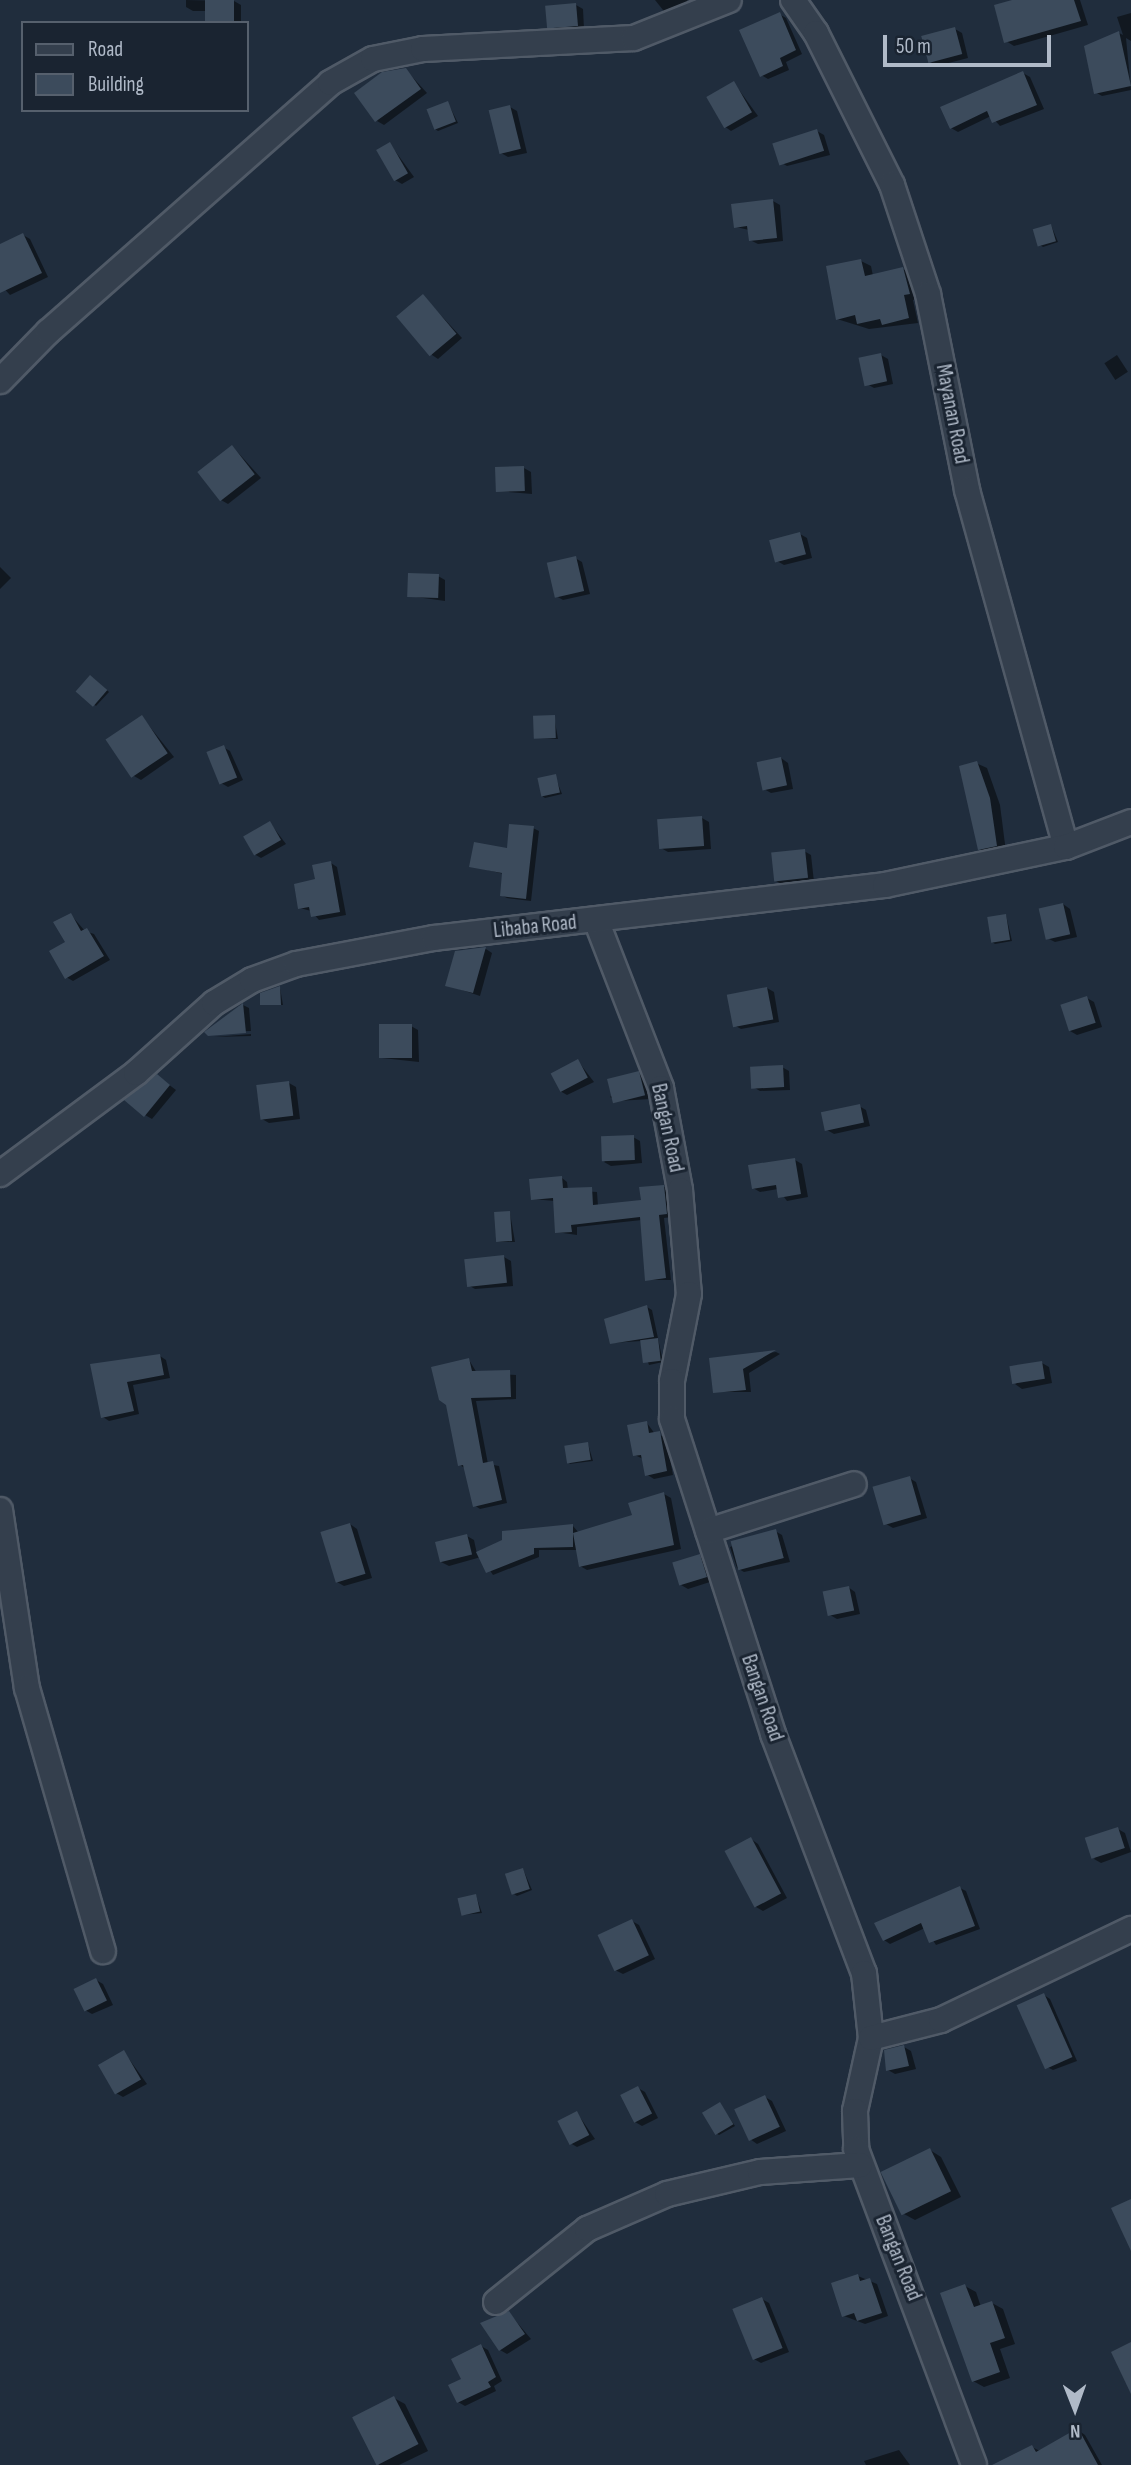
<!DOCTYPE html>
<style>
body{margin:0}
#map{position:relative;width:1131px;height:2465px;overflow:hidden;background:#202d3d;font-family:"Sofia Sans Condensed",sans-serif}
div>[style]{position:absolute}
.shadow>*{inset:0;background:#0007;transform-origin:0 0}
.building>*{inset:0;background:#3c4b5c;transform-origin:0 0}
.roads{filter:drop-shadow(2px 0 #505a67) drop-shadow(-2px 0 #505a67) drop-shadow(0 2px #505a67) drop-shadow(0 -2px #505a67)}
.minor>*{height:24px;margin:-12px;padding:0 12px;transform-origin:12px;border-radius:12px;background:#343f4d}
span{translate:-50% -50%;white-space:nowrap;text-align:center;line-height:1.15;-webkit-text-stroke:6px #1a2431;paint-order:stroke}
.street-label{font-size:21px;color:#b0bac8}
.legend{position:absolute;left:21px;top:21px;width:228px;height:91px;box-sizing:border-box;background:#1a2431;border:2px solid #56606d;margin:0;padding:9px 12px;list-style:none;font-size:21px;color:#b0bac8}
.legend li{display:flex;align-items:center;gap:14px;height:35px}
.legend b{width:35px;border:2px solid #56606d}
.north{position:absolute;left:1040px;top:2374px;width:70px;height:70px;-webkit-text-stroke:5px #1a2431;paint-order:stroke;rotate:179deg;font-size:19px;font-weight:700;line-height:28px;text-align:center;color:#b0bac8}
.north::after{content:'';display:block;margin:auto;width:24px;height:32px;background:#b0bac8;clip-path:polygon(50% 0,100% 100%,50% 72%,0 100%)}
.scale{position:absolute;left:883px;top:35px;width:168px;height:32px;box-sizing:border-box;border:4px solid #b0bac8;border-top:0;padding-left:9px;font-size:21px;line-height:24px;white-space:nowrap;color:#b0bac8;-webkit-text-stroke:5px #1a2431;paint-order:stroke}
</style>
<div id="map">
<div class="shadow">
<div style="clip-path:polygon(186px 0,234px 1px,241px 5px,241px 23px,207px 23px,207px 11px,193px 11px,186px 7px)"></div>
<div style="clip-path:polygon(655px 0,687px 0,690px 6px,667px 15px)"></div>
<div style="clip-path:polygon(1018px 0,1080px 0,1088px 25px,1014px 46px,1006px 41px)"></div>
<div style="clip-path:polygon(576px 5px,583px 9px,584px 29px,556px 31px,549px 27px)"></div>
<div style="clip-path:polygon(1131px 13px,1131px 41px,1126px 38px,1131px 90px,1102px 96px,1095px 92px,1119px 33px,1123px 35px,1117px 17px)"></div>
<div style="clip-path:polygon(779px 14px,786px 18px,802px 54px,786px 62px,789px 70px,768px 79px,761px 75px)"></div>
<div style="clip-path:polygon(955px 29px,962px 33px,968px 58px,937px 66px,930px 62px)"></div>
<div style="clip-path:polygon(405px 69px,427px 93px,384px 125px,377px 121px)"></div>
<div style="clip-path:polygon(1023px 73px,1030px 77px,1044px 109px,1000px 126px,991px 116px,958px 132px,951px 128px)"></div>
<div style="clip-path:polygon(734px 83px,758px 116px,731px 131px,724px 126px)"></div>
<div style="clip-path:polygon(448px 103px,458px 123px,438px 131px,435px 129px)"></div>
<div style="clip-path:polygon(510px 107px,517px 111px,527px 153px,508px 157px,501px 153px)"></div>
<div style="clip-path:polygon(817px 131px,824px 135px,830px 155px,787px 166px,780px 162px)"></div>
<div style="clip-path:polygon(390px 144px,414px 177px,402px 184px,395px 180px)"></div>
<div style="clip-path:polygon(773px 201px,780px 205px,783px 241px,758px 244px,750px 240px,749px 230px,736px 227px)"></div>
<div style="clip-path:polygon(1051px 225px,1058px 242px,1043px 247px,1040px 245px)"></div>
<div style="clip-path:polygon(23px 235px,30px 239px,48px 277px,10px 295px,0 284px,0 246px)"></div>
<div style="clip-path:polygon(861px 261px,871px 266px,873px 276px,903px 269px,913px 275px,919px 299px,913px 300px,918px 323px,869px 329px,837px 319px)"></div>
<div style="clip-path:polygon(423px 296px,462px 338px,438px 359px,432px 355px)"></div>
<div style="clip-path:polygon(881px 355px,888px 359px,893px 384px,874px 388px,867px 384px)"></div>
<div style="left:1117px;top:355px;width:20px;height:15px;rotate:57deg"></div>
<div style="clip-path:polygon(233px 447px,261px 478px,228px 504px,221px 500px)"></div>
<div style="clip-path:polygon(524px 468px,531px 472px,532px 494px,498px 491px)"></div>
<div style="clip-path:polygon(800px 534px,807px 538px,812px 558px,784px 565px,777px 561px)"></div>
<div style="clip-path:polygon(575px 558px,582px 562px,590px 594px,563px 600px,556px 596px)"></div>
<div style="clip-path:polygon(0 567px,11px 578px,0 589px)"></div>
<div style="clip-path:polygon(438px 576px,445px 580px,445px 601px,409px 596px)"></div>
<div style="clip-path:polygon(93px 678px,109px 692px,96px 706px,78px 691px)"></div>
<div style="clip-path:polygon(554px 716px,558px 739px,536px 738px)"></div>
<div style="clip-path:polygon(142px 717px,174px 757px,141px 780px,134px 776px)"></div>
<div style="clip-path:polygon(223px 747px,230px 751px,243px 780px,228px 787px,221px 783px)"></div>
<div style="clip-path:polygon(781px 758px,788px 763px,793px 789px,771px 793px,764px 789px)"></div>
<div style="clip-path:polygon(976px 763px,987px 768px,1000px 805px,1006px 852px,990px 855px,980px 849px)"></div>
<div style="clip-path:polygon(555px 776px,562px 794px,545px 798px,542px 796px)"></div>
<div style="clip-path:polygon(702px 818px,709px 822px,711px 849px,668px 852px,661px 848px)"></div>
<div style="clip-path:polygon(270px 823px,286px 844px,261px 858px,254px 854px)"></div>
<div style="clip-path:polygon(533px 828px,539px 831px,531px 901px,507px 898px,501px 895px,504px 874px,471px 866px,508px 850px)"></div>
<div style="clip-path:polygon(804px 851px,811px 855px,814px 882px,783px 885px,776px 881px)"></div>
<div style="clip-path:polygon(331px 863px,337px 867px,346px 915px,319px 920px,311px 911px,300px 908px)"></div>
<div style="clip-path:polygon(1063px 904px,1070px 909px,1077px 937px,1055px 942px,1047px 938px)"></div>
<div style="clip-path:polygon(71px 915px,85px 931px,94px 934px,110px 960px,73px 981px,66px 977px)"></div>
<div style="clip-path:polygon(1006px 915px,1012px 941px,995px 944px,992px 942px)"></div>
<div style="clip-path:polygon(486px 949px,492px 953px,480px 996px,447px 985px,456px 952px)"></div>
<div style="clip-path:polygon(280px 988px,283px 1005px,262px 1004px)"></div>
<div style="clip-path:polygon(767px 988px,774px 992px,779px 1022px,741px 1029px,734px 1025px)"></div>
<div style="clip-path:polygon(1087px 998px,1094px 1002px,1102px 1027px,1077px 1035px,1070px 1031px)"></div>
<div style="clip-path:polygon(243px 1005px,249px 1008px,251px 1031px,207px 1032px)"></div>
<div style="clip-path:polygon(411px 1026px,418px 1030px,419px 1062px,382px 1058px)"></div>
<div style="clip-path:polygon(251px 1034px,251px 1036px,214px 1037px)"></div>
<div style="clip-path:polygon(578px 1061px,594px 1082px,567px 1095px,560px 1091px)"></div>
<div style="clip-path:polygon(782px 1067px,789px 1071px,790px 1090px,760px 1091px,753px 1087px)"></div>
<div style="clip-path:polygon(638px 1073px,645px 1077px,651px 1099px,617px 1101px,610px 1097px)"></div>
<div style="clip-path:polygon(164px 1081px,176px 1090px,152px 1119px,145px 1115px)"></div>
<div style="clip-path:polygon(289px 1083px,296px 1087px,300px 1119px,269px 1123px,262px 1119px)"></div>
<div style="clip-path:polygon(859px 1106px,866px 1110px,870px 1126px,834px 1134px,827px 1130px)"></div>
<div style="clip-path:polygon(633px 1137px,640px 1141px,642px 1163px,611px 1166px,604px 1162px)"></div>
<div style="clip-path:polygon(795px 1160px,802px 1164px,808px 1197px,787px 1201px,778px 1189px,760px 1192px,753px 1188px)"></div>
<div style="clip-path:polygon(562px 1178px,567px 1182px,568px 1190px,597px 1192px,598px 1206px,643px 1202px,664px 1187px,669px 1190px,672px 1217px,664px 1218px,671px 1280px,647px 1280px,642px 1220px,577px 1227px,577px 1235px,556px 1232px,555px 1201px,532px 1199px)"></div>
<div style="clip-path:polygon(510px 1213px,515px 1242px,500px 1242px,497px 1241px)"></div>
<div style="clip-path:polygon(504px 1257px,511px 1261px,513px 1286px,475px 1289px,468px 1285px)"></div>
<div style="clip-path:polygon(647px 1307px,652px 1310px,663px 1362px,649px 1365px,641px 1341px,612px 1343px)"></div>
<div style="clip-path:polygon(776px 1352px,780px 1354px,749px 1373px,751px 1392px,715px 1392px,711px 1360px)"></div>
<div style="clip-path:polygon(160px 1356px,166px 1360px,170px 1378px,133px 1385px,139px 1414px,109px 1421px,103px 1417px,92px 1365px)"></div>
<div style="clip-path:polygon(469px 1360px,477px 1373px,516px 1375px,516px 1399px,476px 1401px,488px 1464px,499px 1466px,507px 1503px,480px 1509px,474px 1505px,466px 1469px,460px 1465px,448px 1404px)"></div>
<div style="clip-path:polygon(1042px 1363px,1049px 1367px,1052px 1383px,1022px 1389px,1015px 1384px)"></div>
<div style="clip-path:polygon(647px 1423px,655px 1434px,666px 1437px,673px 1475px,654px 1479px,646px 1474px,643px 1459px,635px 1455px)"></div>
<div style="clip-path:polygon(588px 1444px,593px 1461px,569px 1464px)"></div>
<div style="clip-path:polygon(909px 1478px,916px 1482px,927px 1518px,893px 1528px,886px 1524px)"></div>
<div style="clip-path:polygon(664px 1494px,671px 1498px,681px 1549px,587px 1570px,580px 1566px,578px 1550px,539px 1550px,539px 1557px,493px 1575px,481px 1557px,449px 1566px,441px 1562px,467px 1536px,474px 1540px,477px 1554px,573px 1526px,579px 1533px,634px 1517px)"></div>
<div style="clip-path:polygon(350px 1524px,357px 1529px,372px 1578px,344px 1586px,337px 1582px)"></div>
<div style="clip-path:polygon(775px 1531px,782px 1535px,790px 1562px,744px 1572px,737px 1568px,730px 1547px)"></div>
<div style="clip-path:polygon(699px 1556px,707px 1560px,713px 1581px,688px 1589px,681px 1585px)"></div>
<div style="clip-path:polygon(848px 1587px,855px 1592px,860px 1614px,837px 1619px,830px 1615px)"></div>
<div style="clip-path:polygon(1118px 1829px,1125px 1833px,1131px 1852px,1101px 1863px,1094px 1859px)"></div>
<div style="clip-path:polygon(751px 1839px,758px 1844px,787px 1898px,763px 1911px,756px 1907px)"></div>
<div style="clip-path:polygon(523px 1869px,532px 1890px,517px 1896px,514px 1894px)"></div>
<div style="clip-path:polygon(960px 1888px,966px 1891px,980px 1929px,936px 1945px,925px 1928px,890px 1944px,884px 1940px)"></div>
<div style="clip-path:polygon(476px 1896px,482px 1913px,462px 1915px)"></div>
<div style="clip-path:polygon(632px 1921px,639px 1925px,655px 1959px,623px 1974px,615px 1970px)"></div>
<div style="clip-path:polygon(96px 1980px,103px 1984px,113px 2005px,92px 2014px,85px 2010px)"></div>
<div style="clip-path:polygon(1044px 1995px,1050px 1999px,1077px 2061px,1053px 2070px,1047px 2067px)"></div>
<div style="clip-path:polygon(904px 2047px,911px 2051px,916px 2069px,895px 2074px,888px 2070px)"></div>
<div style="clip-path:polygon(124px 2052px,147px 2084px,123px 2097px,116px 2093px)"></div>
<div style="clip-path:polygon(638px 2088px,645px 2092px,658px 2118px,642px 2126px,635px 2122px)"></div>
<div style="clip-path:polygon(765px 2097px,772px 2101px,786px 2131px,757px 2144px,750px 2139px)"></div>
<div style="clip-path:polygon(720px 2104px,735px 2126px,719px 2135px,716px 2133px)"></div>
<div style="clip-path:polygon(577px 2113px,595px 2139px,577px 2147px,570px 2143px)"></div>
<div style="clip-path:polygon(930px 2150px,941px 2157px,961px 2197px,915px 2220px,904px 2214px)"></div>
<div style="clip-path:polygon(858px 2276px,877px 2284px,888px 2316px,865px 2324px,844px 2316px)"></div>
<div style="clip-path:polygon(965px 2286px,976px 2292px,981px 2307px,992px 2303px,1003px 2309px,1015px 2344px,1000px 2349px,1010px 2378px,984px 2387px,973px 2381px)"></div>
<div style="clip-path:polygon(762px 2299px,769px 2303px,789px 2352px,761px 2363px,754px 2359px)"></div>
<div style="clip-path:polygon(509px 2313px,531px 2339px,507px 2354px,500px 2350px)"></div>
<div style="clip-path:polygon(481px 2346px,488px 2350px,502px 2381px,494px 2386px,496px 2391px,465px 2406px,458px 2402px,463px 2380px)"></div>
<div style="clip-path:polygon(394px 2398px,405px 2404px,428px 2451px,399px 2465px,379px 2465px)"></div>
<div style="clip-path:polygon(1078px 2430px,1085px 2435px,1102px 2465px,996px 2465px,1032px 2447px,1040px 2451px)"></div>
<div style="clip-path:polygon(899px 2450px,910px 2465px,866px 2465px,864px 2461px)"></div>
</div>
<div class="building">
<div style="left:205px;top:0;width:29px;height:23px"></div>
<div style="clip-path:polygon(1012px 0,1074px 0,1081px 21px,1004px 43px,994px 5px)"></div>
<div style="left:576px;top:3px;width:23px;height:31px;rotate:85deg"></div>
<div style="clip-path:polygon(780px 12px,796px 50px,780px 58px,783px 66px,760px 77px,739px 30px)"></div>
<div style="left:955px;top:27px;width:28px;height:35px;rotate:75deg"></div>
<div style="clip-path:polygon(1119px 31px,1131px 86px,1094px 94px,1084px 46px)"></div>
<div style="clip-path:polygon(406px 68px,421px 89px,375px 122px,354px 93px,382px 72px)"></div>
<div style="clip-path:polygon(1023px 71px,1037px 105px,992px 123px,987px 111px,950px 129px,940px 107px)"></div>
<div style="left:734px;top:81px;width:36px;height:32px;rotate:60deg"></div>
<div style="left:448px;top:101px;width:22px;height:23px;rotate:69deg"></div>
<div style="left:510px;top:105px;width:45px;height:22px;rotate:76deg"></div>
<div style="left:817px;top:129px;width:23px;height:47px;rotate:72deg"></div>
<div style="left:390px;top:142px;width:36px;height:16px;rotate:60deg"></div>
<div style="clip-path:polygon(773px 199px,777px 238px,749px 241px,747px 226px,734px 228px,731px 204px)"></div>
<div style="left:1051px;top:224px;width:18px;height:19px;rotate:74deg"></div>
<div style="clip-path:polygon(23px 233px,42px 273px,0 293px,0 244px)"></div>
<div style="clip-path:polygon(861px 259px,865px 276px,903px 267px,910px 294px,904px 295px,909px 318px,882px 325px,880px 319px,857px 324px,855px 315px,836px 320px,826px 266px)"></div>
<div style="left:423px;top:294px;width:52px;height:35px;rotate:50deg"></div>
<div style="left:881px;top:353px;width:29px;height:23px;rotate:78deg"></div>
<div style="left:232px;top:445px;width:37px;height:44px;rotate:52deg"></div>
<div style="left:524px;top:466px;width:25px;height:29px;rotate:88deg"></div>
<div style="left:800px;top:532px;width:23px;height:32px;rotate:75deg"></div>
<div style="left:576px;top:556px;width:36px;height:30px;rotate:77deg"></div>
<div style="left:408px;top:573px;width:31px;height:24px;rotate:2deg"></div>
<div style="left:90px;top:675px;width:23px;height:22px;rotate:41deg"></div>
<div style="left:142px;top:715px;width:46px;height:44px;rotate:56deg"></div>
<div style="left:555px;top:715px;width:23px;height:22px;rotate:88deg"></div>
<div style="left:224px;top:745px;width:35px;height:19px;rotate:68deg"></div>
<div style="left:781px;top:757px;width:29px;height:25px;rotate:78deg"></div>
<div style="clip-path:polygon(977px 761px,990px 798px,997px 846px,978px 850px,959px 766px)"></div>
<div style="left:556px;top:774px;width:19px;height:19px;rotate:78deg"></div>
<div style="left:702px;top:816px;width:30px;height:45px;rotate:86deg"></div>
<div style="left:270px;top:821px;width:22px;height:31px;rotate:60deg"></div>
<div style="clip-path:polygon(509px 824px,534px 826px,526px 899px,500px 896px,502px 873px,469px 867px,474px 842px,507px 848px)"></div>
<div style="left:805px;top:849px;width:29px;height:34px;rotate:84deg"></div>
<div style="clip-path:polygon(331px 861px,340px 912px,311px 917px,309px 907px,298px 909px,294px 884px,315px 879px,312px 865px)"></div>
<div style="left:1063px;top:903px;width:32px;height:25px;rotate:77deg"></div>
<div style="clip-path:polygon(71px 913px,81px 931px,87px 928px,104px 956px,65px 979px,49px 951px,65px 942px,53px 922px)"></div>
<div style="left:1006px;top:914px;width:26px;height:19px;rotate:81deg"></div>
<div style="clip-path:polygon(486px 947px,473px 993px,445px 986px,455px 951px)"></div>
<div style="clip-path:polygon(280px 986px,281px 1005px,260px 1005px,260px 993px)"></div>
<div style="left:767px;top:987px;width:33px;height:41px;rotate:79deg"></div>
<div style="left:1087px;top:996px;width:28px;height:28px;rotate:72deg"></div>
<div style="clip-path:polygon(243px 1003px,246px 1033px,208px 1036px,204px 1032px)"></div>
<div style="left:412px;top:1024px;width:34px;height:33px;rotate:90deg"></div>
<div style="left:578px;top:1059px;width:21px;height:31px;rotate:62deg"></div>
<div style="left:783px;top:1065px;width:22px;height:33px;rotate:87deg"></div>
<div style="left:639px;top:1071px;width:25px;height:33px;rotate:76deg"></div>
<div style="clip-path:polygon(157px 1074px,170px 1085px,144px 1117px,124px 1100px)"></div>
<div style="left:289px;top:1081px;width:35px;height:33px;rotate:83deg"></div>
<div style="left:860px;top:1104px;width:19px;height:40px;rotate:78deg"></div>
<div style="left:634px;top:1135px;width:25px;height:33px;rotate:88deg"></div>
<div style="clip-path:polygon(795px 1158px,801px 1194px,778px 1198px,776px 1185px,752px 1189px,748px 1165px)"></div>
<div style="clip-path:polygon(562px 1176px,563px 1188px,592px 1187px,593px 1205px,641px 1200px,639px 1187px,664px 1185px,667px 1214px,659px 1215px,666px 1278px,645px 1281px,640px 1217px,571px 1225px,572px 1232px,555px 1233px,553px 1198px,531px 1200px,529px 1179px)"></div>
<div style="left:510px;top:1211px;width:30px;height:16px;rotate:86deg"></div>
<div style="left:504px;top:1255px;width:28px;height:40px;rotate:84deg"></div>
<div style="clip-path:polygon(647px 1305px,654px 1337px,610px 1344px,604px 1319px)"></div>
<div style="left:658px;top:1338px;width:23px;height:18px;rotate:83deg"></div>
<div style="clip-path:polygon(776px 1350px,743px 1369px,746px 1390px,713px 1393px,709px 1358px)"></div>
<div style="clip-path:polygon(160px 1354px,164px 1375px,127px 1382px,134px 1411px,101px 1418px,90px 1364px)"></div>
<div style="clip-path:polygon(469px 1358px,472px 1371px,510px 1370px,511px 1397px,471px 1398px,483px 1463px,493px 1461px,502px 1500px,473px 1507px,463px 1465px,458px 1466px,446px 1405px,439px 1400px,431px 1367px)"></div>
<div style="left:1042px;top:1361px;width:18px;height:33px;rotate:81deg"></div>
<div style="clip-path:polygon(647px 1421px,649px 1433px,660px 1431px,667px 1471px,645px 1476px,641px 1455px,633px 1456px,627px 1425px)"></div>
<div style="left:588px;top:1442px;width:18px;height:24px;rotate:81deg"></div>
<div style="left:910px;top:1476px;width:40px;height:39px;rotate:74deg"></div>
<div style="clip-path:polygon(664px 1492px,674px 1545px,579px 1567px,573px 1533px,632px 1515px,628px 1503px)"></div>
<div style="left:350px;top:1523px;width:53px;height:31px;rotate:73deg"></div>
<div style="clip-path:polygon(573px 1524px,573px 1547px,534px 1548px,534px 1554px,486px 1573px,476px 1552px,502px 1540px,502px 1531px)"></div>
<div style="left:776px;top:1529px;width:30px;height:47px;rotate:75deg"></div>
<div style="left:467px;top:1534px;width:21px;height:33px;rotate:76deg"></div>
<div style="left:700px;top:1554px;width:24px;height:29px;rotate:73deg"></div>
<div style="left:849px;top:1586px;width:25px;height:27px;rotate:78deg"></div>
<div style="left:1118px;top:1827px;width:22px;height:35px;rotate:72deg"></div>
<div style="left:751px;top:1837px;width:64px;height:30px;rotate:62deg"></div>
<div style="left:523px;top:1868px;width:22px;height:19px;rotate:72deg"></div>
<div style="clip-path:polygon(960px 1886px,975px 1926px,929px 1943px,921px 1923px,883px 1941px,874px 1923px)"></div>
<div style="left:476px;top:1894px;width:18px;height:19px;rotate:77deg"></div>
<div style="left:632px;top:1919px;width:40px;height:38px;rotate:65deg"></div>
<div style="left:96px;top:1978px;width:25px;height:25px;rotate:64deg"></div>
<div style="left:1044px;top:1993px;width:70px;height:30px;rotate:66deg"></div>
<div style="clip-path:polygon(904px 2045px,909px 2066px,886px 2071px,884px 2050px)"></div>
<div style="left:124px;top:2050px;width:34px;height:30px;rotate:60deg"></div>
<div style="left:638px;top:2086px;width:31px;height:20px;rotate:63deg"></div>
<div style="left:765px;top:2095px;width:35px;height:34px;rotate:65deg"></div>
<div style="left:720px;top:2102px;width:26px;height:21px;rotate:59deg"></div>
<div style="left:577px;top:2111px;width:27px;height:22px;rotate:63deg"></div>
<div style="left:930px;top:2148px;width:48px;height:55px;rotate:64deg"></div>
<div style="clip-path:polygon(1131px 2199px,1131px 2251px,1111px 2208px)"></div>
<div style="clip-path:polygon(858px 2274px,860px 2281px,870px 2278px,882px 2313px,857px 2321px,854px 2313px,842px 2317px,831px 2283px)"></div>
<div style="clip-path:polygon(965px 2284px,974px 2307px,992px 2301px,1005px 2338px,990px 2343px,1000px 2372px,972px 2382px,940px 2293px)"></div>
<div style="left:762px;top:2297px;width:55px;height:32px;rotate:68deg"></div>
<div style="clip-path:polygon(509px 2311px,525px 2334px,499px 2351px,480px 2323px)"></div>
<div style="clip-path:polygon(1131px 2342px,1131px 2394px,1111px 2352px)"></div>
<div style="clip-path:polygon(481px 2344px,496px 2377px,488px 2382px,491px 2387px,457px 2403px,448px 2385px,461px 2379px,451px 2359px)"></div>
<div style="left:394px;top:2396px;width:54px;height:47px;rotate:63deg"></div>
<div style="clip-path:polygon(1078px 2428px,1098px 2465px,992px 2465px,1032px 2445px,1036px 2452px)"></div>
</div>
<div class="roads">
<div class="minor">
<div style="left:793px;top:0;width:40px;rotate:55.1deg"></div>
<div style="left:816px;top:33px;width:170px;rotate:63.4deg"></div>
<div style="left:892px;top:185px;width:115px;rotate:71.7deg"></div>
<div style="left:928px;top:294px;width:200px;rotate:78.7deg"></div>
<div style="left:967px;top:490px;width:370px;rotate:74.5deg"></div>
<div style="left:0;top:381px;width:69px;rotate:-45.6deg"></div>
<div style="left:48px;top:332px;width:376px;rotate:-41.4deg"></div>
<div style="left:330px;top:83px;width:49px;rotate:-29.2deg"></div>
<div style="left:373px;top:59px;width:51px;rotate:-11.3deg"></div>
<div style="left:423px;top:49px;width:211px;rotate:-3deg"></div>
<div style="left:634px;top:38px;width:102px;rotate:-21.8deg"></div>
<div style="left:596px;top:920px;width:180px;rotate:68.8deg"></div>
<div style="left:661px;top:1088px;width:104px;rotate:79.4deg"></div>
<div style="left:680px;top:1190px;width:104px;rotate:85.1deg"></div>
<div style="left:689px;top:1294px;width:89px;rotate:101.1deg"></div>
<div style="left:672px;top:1381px;width:38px;rotate:90deg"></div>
<div style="left:672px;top:1419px;width:331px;rotate:72.2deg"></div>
<div style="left:773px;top:1734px;width:256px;rotate:69.2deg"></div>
<div style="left:864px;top:1973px;width:65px;rotate:83.9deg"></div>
<div style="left:871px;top:2038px;width:75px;rotate:102.4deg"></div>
<div style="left:855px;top:2111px;width:38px;rotate:88deg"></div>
<div style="left:856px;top:2149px;width:337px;rotate:69.5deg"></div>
<div style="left:0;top:1174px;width:169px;rotate:-36.6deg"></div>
<div style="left:136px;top:1073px;width:105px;rotate:-41.9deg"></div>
<div style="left:214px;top:1003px;width:44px;rotate:-31.2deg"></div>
<div style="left:252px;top:980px;width:47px;rotate:-20deg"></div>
<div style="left:296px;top:964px;width:140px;rotate:-10.7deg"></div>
<div style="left:434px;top:938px;width:454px;rotate:-6.7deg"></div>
<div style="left:885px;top:885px;width:185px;rotate:-11.9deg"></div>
<div style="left:1066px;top:847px;width:70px;rotate:-21deg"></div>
<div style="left:0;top:1510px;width:180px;rotate:81.4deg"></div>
<div style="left:27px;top:1688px;width:274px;rotate:73.9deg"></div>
<div style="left:708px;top:1531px;width:153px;rotate:-17.8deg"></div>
<div style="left:871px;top:2038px;width:72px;rotate:-14.4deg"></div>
<div style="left:941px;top:2020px;width:211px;rotate:-25.6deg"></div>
<div style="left:496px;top:2302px;width:117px;rotate:-38.7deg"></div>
<div style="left:587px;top:2229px;width:87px;rotate:-23.6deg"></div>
<div style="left:667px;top:2194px;width:96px;rotate:-13.3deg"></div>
<div style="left:760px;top:2172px;width:100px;rotate:-4deg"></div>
</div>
</div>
<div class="street-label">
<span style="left:952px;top:414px;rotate:79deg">Mayanan Road</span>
<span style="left:535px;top:927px;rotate:-6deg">Libaba Road</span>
<span style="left:667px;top:1128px;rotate:78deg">Bangan Road</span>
<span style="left:762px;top:1698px;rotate:71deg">Bangan Road</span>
<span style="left:898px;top:2258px;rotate:68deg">Bangan Road</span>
</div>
<ul class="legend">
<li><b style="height:9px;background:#343f4d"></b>Road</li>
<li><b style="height:19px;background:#3c4b5c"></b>Building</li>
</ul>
<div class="north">N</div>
<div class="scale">50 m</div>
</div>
